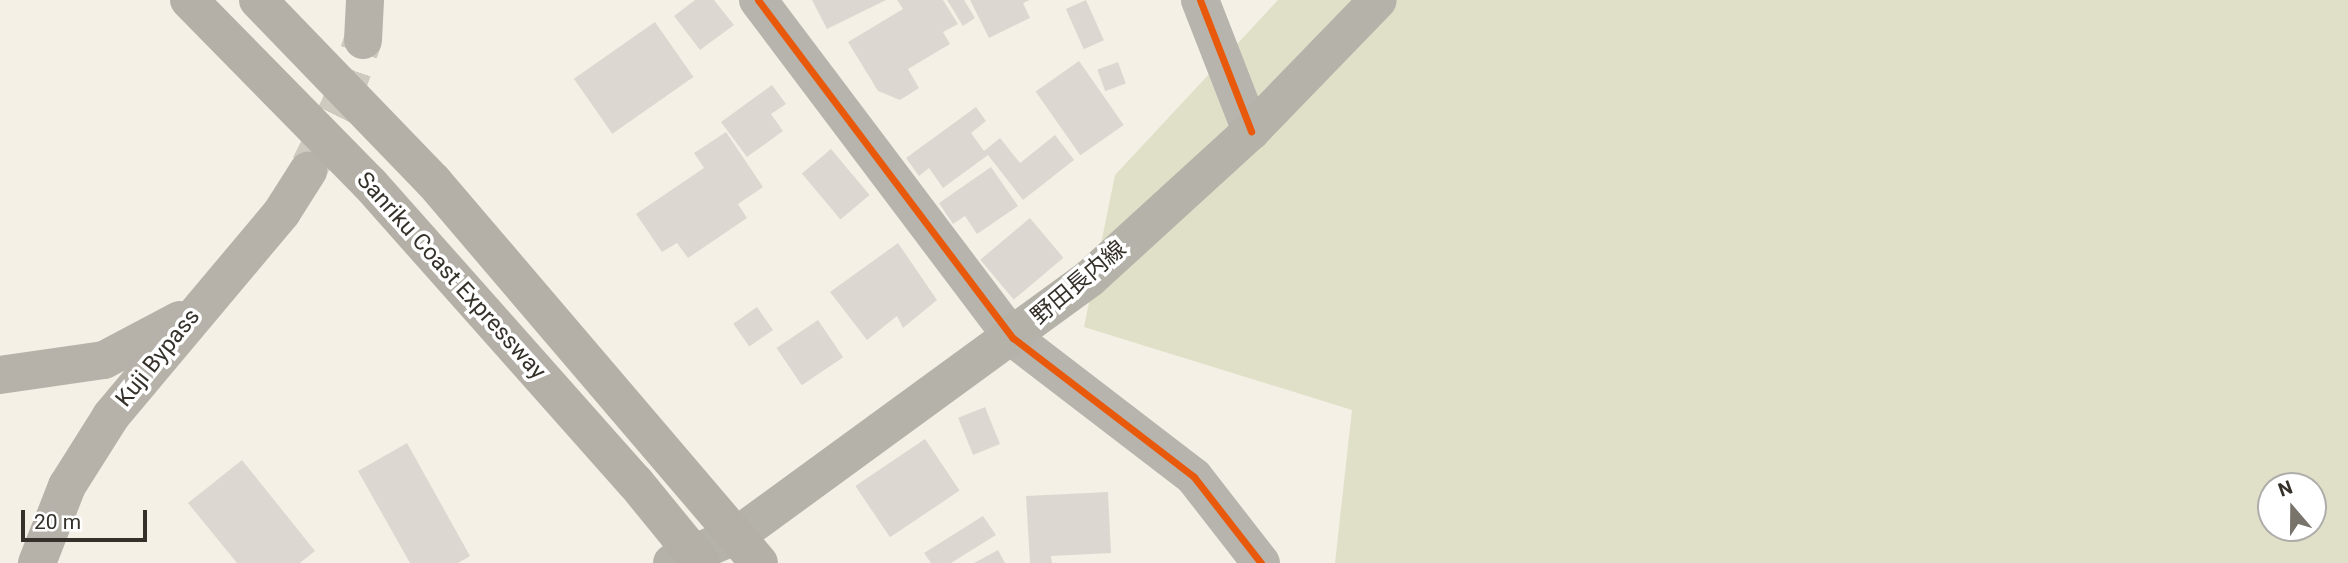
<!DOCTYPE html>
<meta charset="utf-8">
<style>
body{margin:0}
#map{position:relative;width:2348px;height:563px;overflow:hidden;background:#f5f0e6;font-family:Roboto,"Noto Sans JP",sans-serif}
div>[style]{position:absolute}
.green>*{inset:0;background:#e0e0c8}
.building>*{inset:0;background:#ddd7d1;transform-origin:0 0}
.trunk-tunnel>*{height:38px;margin-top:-19px;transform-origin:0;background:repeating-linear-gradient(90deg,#cfcac0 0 38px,transparent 0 57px)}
.minor>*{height:38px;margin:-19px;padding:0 19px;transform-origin:19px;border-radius:19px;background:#b6b4ac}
.tertiary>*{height:38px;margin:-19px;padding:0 19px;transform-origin:19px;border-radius:19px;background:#b6b4ac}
.secondary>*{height:38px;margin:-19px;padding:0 19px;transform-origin:19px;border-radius:19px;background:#b5b2aa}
.trunk>*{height:38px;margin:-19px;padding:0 19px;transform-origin:19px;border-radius:19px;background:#b6b2aa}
.motorway>*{height:38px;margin:-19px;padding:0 19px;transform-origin:19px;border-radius:19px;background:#b4b0a7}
.cycleway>*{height:7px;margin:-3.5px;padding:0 3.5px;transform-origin:3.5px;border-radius:3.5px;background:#e8590c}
span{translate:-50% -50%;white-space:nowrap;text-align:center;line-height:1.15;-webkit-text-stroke:7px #fff;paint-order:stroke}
.street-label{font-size:23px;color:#35312a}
.north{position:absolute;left:2257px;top:472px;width:70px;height:70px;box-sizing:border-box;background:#fff;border:2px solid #aeadaa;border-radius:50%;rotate:340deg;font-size:19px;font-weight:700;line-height:28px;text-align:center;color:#35312a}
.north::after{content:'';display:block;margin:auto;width:24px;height:32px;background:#78746c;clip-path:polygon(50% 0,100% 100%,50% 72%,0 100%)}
.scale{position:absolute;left:21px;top:510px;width:126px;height:32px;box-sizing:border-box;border:4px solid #35312a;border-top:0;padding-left:9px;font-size:21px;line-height:24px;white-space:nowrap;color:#35312a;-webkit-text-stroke:5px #fff;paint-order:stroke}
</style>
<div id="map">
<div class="green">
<div style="clip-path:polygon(evenodd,1278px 0,2348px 0,2348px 563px,1335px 563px,1352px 410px,1084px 327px,1115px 175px,1278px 0,2271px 486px,2313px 486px,2313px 528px,2271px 528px,2271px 486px)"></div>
</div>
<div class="building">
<div style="clip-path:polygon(695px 0,714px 0,734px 25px,700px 50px,674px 16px)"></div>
<div style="clip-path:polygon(812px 0,886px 0,827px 29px)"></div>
<div style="clip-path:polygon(897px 0,943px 0,958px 24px,943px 32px,950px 44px,908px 69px,919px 88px,900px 100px,878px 91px,848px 42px,903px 9px)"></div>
<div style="clip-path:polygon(947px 0,964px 0,975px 18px,963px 26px)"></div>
<div style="clip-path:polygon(970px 0,1030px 0,1023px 3px,1030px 18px,989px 38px)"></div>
<div style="left:1086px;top:0;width:44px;height:22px;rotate:66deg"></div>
<div style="left:655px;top:22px;width:67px;height:99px;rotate:55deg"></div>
<div style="left:1079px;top:61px;width:78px;height:53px;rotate:55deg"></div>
<div style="left:1118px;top:62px;width:23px;height:22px;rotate:70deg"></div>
<div style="clip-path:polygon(772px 85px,786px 104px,771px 114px,783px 131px,747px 157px,721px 122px)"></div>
<div style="clip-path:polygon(976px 107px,986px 121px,971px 133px,984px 151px,1000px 138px,1020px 163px,1055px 135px,1074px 160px,1023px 200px,988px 155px,943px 188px,929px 168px,919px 176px,906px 158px)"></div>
<div style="clip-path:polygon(726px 132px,763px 187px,738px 204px,747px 218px,688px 258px,677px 243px,662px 252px,636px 214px,704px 168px,694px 153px)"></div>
<div style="left:831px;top:149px;width:60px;height:38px;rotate:50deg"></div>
<div style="clip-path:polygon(991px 167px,1018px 206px,977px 234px,965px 216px,953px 224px,939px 203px)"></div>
<div style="left:1030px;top:218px;width:52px;height:65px;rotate:50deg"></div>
<div style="clip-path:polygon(898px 243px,937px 300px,903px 328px,897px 316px,867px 340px,830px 292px)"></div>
<div style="left:757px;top:307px;width:28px;height:29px;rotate:55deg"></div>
<div style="left:818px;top:320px;width:45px;height:50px;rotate:56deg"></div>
<div style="left:985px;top:407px;width:40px;height:29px;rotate:68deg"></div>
<div style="left:925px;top:439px;width:62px;height:84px;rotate:56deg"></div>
<div style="clip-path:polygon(407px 443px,470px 556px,458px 563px,410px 563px,358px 471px)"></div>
<div style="clip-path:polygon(242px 460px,315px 551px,300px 563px,237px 563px,188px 503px)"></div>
<div style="clip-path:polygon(1108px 492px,1111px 553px,1051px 556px,1052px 563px,1030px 563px,1026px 496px)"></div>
<div style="clip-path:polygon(983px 516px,996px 535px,951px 563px,931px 563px,924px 553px)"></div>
<div style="clip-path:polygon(998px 550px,1005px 563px,974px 563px)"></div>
</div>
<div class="trunk-tunnel">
<div style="left:310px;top:166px;width:67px;rotate:-63.4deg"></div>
<div style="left:340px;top:106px;width:70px;rotate:-70.8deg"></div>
</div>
<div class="minor">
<div style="left:758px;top:0;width:423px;rotate:53deg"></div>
<div style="left:1200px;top:0;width:141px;rotate:68.7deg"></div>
</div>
<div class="tertiary">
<div style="left:1013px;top:338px;width:228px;rotate:37.5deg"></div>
<div style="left:1194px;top:477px;width:109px;rotate:52.1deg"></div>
</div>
<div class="secondary">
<div style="left:672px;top:563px;width:73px;rotate:-23.4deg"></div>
<div style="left:739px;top:534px;width:434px;rotate:-36.1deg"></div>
<div style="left:1090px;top:278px;width:218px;rotate:-42.4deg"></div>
<div style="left:1251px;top:131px;width:182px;rotate:-45.9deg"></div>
</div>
<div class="trunk">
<div style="left:363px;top:40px;width:40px;rotate:-87.1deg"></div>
<div style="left:0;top:375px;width:105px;rotate:-8.2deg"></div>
<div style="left:104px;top:360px;width:86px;rotate:-27.8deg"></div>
<div style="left:37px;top:563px;width:83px;rotate:-68.7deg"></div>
<div style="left:67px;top:486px;width:83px;rotate:-57.8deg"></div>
<div style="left:111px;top:416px;width:266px;rotate:-50deg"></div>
<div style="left:282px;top:212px;width:49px;rotate:-57.6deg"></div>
</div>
<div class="motorway">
<div style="left:189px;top:0;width:258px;rotate:45.5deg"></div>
<div style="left:370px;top:184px;width:399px;rotate:48.4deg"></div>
<div style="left:635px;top:482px;width:104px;rotate:50.8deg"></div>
<div style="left:258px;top:0;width:252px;rotate:46deg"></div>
<div style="left:433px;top:181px;width:502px;rotate:49.52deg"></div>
</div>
<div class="cycleway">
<div style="left:758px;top:0;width:423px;rotate:53deg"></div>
<div style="left:1013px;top:338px;width:228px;rotate:37.5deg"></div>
<div style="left:1194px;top:477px;width:109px;rotate:52.1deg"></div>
<div style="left:1200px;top:0;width:141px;rotate:68.7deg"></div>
</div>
<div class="street-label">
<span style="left:451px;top:276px;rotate:48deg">Sanriku Coast Expressway</span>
<span style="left:1079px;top:283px;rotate:-40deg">野田長内線</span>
<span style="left:158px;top:358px;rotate:-51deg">Kuji Bypass</span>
</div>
<div class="north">N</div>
<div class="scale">20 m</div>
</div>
